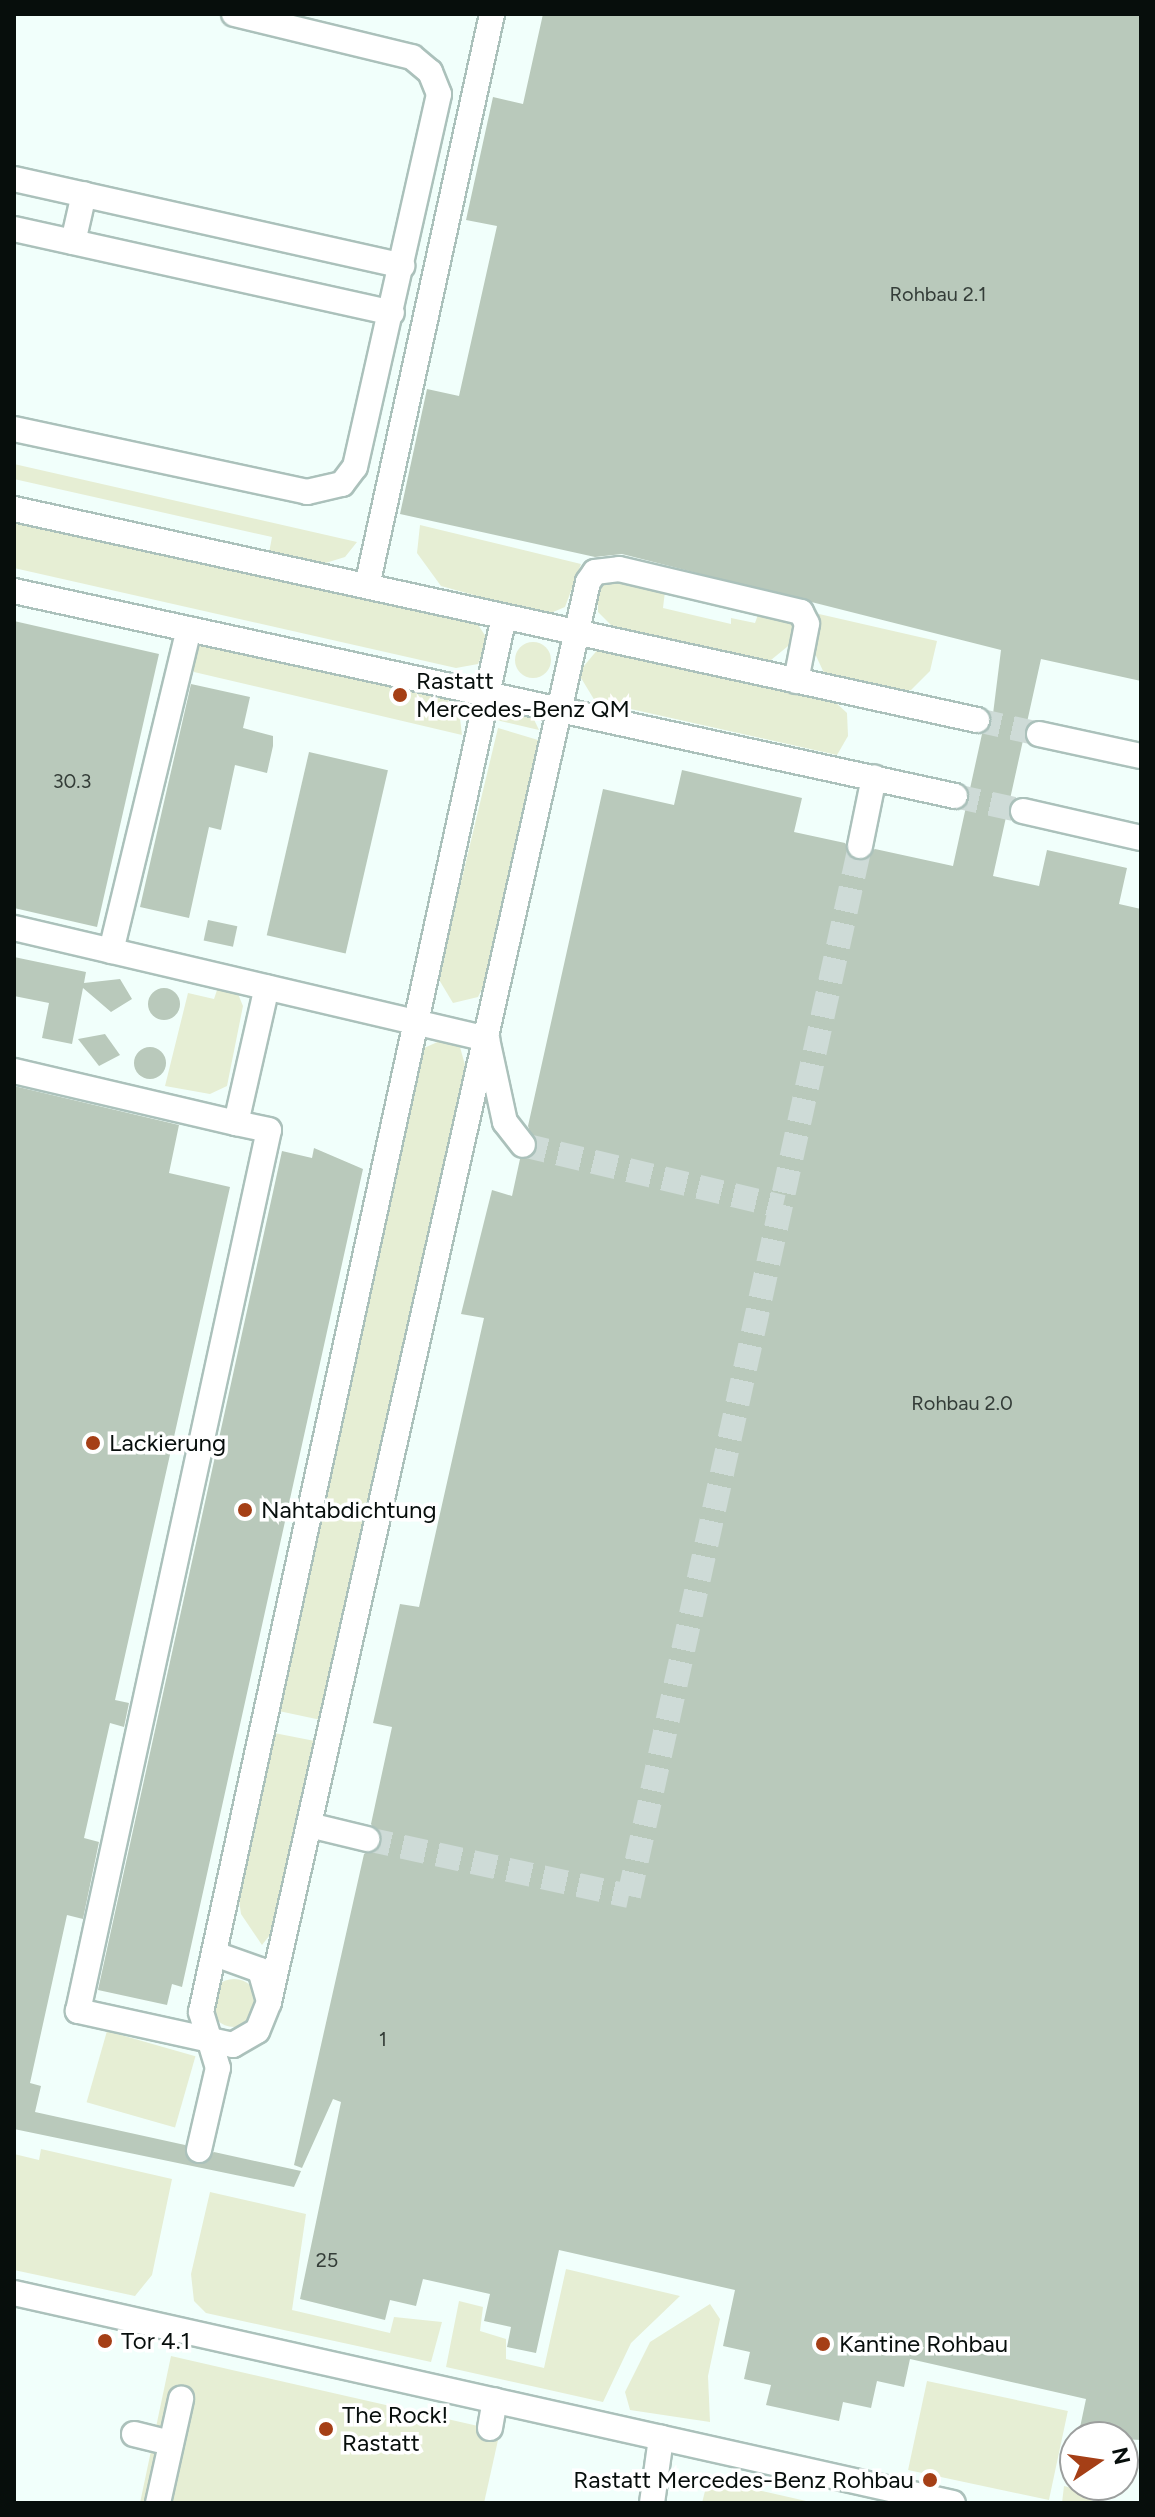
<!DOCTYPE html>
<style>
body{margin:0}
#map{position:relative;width:1155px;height:2517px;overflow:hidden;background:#f1fffb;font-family:Figtree,sans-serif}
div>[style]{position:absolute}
.green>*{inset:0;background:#e6eed4;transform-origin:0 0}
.round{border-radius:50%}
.building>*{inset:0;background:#b9c9bb;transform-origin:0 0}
.minor-tunnel>*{height:24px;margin-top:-12px;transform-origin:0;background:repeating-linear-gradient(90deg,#cedbd7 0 24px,transparent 0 36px)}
.roads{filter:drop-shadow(2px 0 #abc1bb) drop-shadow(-2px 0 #abc1bb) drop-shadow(0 2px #abc1bb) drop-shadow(0 -2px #abc1bb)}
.minor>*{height:24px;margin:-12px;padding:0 12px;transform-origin:12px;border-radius:12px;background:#fff}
.dots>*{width:22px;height:22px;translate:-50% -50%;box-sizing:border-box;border:4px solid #fff;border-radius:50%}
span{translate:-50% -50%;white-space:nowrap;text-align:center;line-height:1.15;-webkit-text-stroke:7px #fff;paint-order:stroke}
.number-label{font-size:20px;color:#343d38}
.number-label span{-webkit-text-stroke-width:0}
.poi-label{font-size:24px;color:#070e0c}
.left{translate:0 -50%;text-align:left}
.right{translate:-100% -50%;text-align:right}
.frame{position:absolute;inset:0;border:16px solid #070e0c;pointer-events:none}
.north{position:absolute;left:1059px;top:2421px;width:80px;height:80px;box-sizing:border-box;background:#fff;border:2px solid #9c9f9e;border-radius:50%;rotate:77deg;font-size:22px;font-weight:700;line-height:32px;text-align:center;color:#070e0c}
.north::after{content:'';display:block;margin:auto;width:28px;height:36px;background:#a53f16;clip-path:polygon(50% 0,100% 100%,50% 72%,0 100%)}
</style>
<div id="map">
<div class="green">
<div style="clip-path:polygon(14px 464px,357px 542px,345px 557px,319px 565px,269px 553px,272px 537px,14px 479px)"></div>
<div style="clip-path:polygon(14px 519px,475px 620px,488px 640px,478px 664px,456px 668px,14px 568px)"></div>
<div style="clip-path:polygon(420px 525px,581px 564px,565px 607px,546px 615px,441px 586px,417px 553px)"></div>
<div style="clip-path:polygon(609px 580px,665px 591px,663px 608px,731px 624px,731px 618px,755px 623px,759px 612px,786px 618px,795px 628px,793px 642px,771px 660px,752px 660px,615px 629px,598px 612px,598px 588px)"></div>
<div style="clip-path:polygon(819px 614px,937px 641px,930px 671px,911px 690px,897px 691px,824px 673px,811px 645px)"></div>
<div class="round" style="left:515px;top:642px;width:36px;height:36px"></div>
<div style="clip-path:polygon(197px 643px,447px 699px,459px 710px,462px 735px,194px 672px,190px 655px)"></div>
<div style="clip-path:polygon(599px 648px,833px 700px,847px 713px,848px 736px,837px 755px,595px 701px,578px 673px)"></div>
<div style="clip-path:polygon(510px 709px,530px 711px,539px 730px,496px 720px)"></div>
<div style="clip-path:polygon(498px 728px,538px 740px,485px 983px,478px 997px,453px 1003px,438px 978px)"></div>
<div style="clip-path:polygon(219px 984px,238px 994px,243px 1006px,227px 1086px,210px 1094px,165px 1086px,188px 993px,214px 999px)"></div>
<div style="clip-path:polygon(442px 1040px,460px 1047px,465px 1065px,321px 1720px,274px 1710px,424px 1048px)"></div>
<div style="clip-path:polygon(274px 1733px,315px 1741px,273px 1931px,262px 1945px,241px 1914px,237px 1887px)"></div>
<div class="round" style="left:210px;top:1979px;width:48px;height:48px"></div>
<div style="left:107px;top:2031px;width:92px;height:74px;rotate:16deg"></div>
<div style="clip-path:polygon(41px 2149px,172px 2179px,152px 2275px,135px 2296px,14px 2270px,14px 2154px,39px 2160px)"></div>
<div style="clip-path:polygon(210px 2192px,306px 2214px,292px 2310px,390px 2333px,394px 2317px,442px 2322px,431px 2362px,206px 2313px,194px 2301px,191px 2274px)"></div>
<div style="clip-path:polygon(566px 2269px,680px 2296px,631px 2343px,603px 2402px,446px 2367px,459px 2301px,483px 2307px,480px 2331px,506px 2339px,506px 2359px,544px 2368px)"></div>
<div style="clip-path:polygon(710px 2304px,720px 2319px,708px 2376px,710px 2422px,630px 2410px,625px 2392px,650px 2342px)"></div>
<div style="clip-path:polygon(171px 2356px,500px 2431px,484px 2503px,140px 2503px)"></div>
<div style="left:927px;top:2381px;width:144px;height:91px;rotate:12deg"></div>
<div style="clip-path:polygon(708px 2479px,815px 2503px,702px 2503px)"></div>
<div style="clip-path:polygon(1064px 2486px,1093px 2493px,1091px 2503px,1062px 2503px)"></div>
</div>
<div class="building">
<div style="clip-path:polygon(543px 14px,1141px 14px,1141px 681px,1041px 659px,993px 876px,1039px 886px,1047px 850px,1127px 868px,1119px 904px,1141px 909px,1141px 2440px,1078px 2437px,1086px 2399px,910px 2359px,904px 2387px,877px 2381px,871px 2408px,843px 2402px,839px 2421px,766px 2405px,771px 2385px,744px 2379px,750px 2352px,723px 2346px,735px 2290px,559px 2250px,536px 2353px,507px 2347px,511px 2327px,484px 2321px,490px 2294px,423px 2279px,416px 2306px,390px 2300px,385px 2320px,300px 2299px,341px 2102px,333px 2099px,302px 2168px,294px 2165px,364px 1854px,382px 1842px,371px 1824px,392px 1727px,373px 1723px,400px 1604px,419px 1607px,484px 1318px,461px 1314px,492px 1190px,512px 1196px,520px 1159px,537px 1150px,528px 1126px,603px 789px,674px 805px,682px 770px,802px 798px,794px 832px,845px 843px,856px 860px,875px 849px,953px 866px,982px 734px,992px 722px,1001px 650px,622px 554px,595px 557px,400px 514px,427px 389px,459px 396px,497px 226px,466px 220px,493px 97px,523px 104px)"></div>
<div style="clip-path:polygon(14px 621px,159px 654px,97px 927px,14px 908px)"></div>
<div style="clip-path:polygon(191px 684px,250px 697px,243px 728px,273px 736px,273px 746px,267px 773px,235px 765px,221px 830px,209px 827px,189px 918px,140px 907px)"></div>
<div style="left:309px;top:752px;width:81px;height:188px;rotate:13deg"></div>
<div style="left:208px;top:920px;width:30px;height:21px;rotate:12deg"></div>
<div style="clip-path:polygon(14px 957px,86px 972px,84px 983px,120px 979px,132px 999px,111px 1012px,83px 988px,72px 1044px,42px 1038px,49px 1003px,14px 996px)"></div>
<div class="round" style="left:148px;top:988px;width:32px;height:32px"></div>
<div style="clip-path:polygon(105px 1034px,120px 1055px,99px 1066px,78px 1039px)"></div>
<div class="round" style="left:134px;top:1047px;width:32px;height:32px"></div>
<div style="clip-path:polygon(14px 1086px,179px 1125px,169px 1173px,230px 1187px,115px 1700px,129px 1703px,124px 1727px,110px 1723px,84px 1838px,99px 1842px,83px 1919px,67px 1915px,30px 2083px,41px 2086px,35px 2112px,185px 2145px,195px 2164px,214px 2152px,301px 2171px,294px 2187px,14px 2129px)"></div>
<div style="clip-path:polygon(314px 1148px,363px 1169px,182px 1987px,172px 1984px,167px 2005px,98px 1990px,282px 1151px,312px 1158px)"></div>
</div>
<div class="minor-tunnel">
<div style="left:977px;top:720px;width:64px;rotate:12.7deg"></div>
<div style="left:955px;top:796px;width:70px;rotate:12.4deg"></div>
<div style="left:523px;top:1145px;width:267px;rotate:13.4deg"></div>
<div style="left:367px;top:1839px;width:268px;rotate:12.3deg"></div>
<div style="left:629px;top:1896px;width:1075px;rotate:-77.59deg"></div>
</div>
<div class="roads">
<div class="minor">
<div style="left:14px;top:179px;width:398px;rotate:12.6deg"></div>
<div style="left:14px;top:229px;width:387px;rotate:12.5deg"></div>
<div style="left:73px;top:242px;width:49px;rotate:-77.1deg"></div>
<div style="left:14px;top:429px;width:300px;rotate:12.1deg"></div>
<div style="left:307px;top:492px;width:36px;rotate:-13deg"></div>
<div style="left:342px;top:484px;width:21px;rotate:-53deg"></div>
<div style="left:355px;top:467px;width:382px;rotate:-77.3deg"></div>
<div style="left:439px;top:94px;width:24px;rotate:-112deg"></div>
<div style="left:430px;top:72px;width:23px;rotate:-140deg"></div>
<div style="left:412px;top:57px;width:183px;rotate:-166.4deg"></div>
<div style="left:14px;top:509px;width:986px;rotate:12.36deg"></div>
<div style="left:367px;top:586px;width:585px;rotate:-77.67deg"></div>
<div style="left:14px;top:591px;width:963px;rotate:12.29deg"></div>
<div style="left:1039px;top:734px;width:104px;rotate:12.2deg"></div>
<div style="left:1023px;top:811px;width:121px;rotate:12.9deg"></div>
<div style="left:860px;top:846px;width:70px;rotate:-78.5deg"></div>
<div style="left:14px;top:928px;width:486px;rotate:13.2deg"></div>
<div style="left:487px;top:1039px;width:85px;rotate:77.8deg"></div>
<div style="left:505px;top:1122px;width:29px;rotate:52deg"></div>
<div style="left:111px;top:951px;width:331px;rotate:-76.4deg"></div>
<div style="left:14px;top:1071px;width:228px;rotate:13.2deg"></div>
<div style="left:309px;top:1825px;width:60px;rotate:13.6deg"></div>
<div style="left:215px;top:1954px;width:48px;rotate:19.6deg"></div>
<div style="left:260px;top:1970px;width:33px;rotate:74deg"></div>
<div style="left:269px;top:2002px;width:31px;rotate:112deg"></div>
<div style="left:257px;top:2031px;width:28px;rotate:150deg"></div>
<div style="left:233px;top:2045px;width:159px;rotate:-167.6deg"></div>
<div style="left:78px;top:2011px;width:901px;rotate:-77.77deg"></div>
<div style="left:269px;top:1130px;width:34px;rotate:-168deg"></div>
<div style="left:236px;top:1123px;width:139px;rotate:-77.2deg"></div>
<div style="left:269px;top:2002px;width:1455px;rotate:-77.34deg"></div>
<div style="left:588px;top:582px;width:12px;rotate:-55deg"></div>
<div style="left:595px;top:572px;width:24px;rotate:-7deg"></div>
<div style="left:619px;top:569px;width:187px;rotate:13.3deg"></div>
<div style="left:801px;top:612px;width:13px;rotate:63deg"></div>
<div style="left:807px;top:624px;width:58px;rotate:100.9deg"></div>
<div style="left:199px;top:2150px;width:84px;rotate:-77deg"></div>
<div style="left:218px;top:2068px;width:59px;rotate:-106.9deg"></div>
<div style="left:201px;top:2012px;width:1428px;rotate:-77.75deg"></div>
<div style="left:14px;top:2293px;width:962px;rotate:12.61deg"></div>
<div style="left:490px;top:2428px;width:28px;rotate:-80deg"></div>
<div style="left:134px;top:2434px;width:38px;rotate:14deg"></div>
<div style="left:158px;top:2503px;width:107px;rotate:-77.5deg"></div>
<div style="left:652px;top:2503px;width:66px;rotate:-82.1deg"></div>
</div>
</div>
<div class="dots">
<div style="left:400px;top:695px;background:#a53f16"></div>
<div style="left:93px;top:1443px;background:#a53f16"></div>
<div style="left:245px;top:1510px;background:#a53f16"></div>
<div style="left:105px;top:2341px;background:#a53f16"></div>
<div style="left:823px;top:2344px;background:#a53f16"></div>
<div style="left:326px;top:2429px;background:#a53f16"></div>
<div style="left:930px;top:2480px;background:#a53f16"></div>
</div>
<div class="number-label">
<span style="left:938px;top:294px">Rohbau 2.1</span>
<span style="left:72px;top:781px">30.3</span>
<span style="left:962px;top:1403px">Rohbau 2.0</span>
<span style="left:383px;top:2039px">1</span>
<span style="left:327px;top:2260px">25</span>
</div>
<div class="poi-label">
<span class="left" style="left:416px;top:695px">Rastatt<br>Mercedes-Benz QM</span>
<span class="left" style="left:109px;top:1443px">Lackierung</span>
<span class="left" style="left:261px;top:1510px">Nahtabdichtung</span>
<span class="left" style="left:121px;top:2341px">Tor 4.1</span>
<span class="left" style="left:839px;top:2344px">Kantine Rohbau</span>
<span class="left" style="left:342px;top:2429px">The Rock!<br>Rastatt</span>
<span class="right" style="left:914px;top:2480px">Rastatt Mercedes-Benz Rohbau</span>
</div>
<div class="frame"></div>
<div class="north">N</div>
</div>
